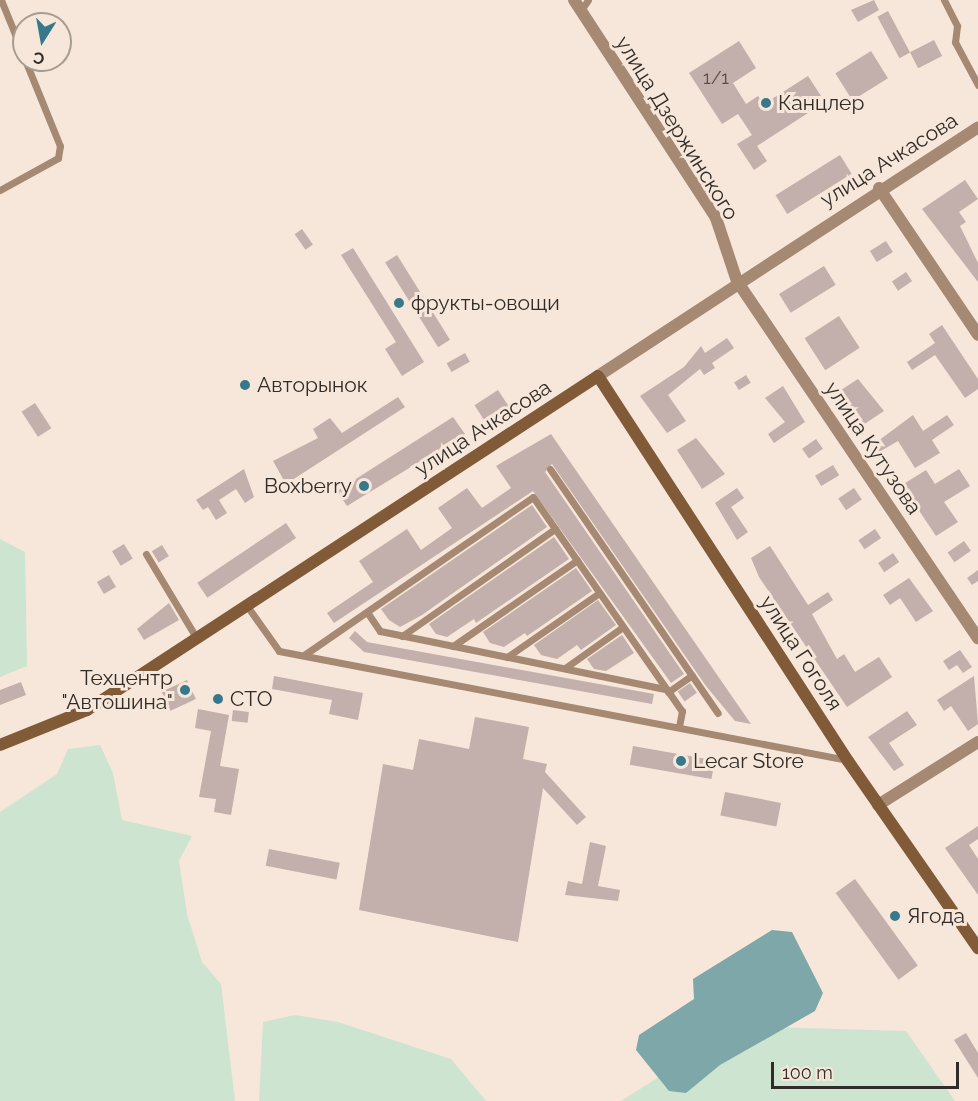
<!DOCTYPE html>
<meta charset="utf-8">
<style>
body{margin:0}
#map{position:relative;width:978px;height:1101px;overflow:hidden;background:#f6e7da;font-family:Raleway,sans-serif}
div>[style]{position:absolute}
.green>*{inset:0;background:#cde4d0}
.water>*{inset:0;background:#7da7a9}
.building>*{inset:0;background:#c3afab;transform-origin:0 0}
.service>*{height:7px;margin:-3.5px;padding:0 3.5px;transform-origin:3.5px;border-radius:3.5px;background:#a58972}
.minor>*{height:12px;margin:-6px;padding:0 6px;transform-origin:6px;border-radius:6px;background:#a58972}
.tertiary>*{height:12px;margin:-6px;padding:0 6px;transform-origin:6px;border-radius:6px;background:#a58972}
.secondary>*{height:12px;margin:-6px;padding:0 6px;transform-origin:6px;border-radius:6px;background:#815a38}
.dots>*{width:16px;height:16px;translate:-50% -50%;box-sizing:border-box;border:3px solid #f6e7da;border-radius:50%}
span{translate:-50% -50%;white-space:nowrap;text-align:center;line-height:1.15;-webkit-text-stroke:6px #f6e7da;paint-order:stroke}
.number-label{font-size:18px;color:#564d48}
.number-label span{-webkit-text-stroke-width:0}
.poi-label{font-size:21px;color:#312c27}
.left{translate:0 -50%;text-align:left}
.right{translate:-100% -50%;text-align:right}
.street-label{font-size:21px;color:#312c27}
.north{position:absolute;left:12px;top:12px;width:60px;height:60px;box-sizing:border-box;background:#f6e7da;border:2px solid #a79c92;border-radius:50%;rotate:191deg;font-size:16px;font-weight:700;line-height:24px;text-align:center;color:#312c27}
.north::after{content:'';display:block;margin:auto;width:21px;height:27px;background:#37788b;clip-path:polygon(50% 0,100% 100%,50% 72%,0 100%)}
.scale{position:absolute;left:771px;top:1062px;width:188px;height:27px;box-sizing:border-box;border:3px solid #312c27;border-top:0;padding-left:8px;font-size:18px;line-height:21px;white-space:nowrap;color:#312c27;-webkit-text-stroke:4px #f6e7da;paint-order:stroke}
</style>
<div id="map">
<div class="green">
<div style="clip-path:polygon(0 539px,25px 552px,27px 666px,0 677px)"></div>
<div style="clip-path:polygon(100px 745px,113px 773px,122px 820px,192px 836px,179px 861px,187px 914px,202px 962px,221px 984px,235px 1101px,0 1101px,0 812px,57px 774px,68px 749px)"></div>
<div style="clip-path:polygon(295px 1015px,338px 1022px,451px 1059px,486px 1101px,259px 1101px,263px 1022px)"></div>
<div style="clip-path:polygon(739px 1026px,906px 1031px,955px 1101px,621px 1101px)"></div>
</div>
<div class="water">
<div style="clip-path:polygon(772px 930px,792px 932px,823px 993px,815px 1011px,720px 1065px,686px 1093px,669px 1091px,636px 1050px,639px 1035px,694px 999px,693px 979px)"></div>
</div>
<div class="building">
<div style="clip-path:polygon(874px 0,879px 10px,858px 22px,851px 10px)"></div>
<div style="left:888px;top:11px;width:47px;height:12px;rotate:62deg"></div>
<div style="left:934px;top:40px;width:18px;height:27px;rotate:63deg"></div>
<div style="clip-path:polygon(739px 41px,756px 68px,733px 83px,746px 104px,758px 96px,764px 104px,808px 76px,825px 102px,757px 146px,767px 161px,754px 170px,737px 144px,752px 135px,738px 114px,722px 124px,689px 73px)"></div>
<div style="left:871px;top:51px;width:32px;height:42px;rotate:58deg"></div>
<div style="left:840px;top:155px;width:22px;height:76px;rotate:58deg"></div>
<div style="clip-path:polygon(965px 180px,978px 199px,959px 212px,966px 222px,960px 226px,978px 263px,978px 282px,922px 209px)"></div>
<div style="left:302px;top:229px;width:19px;height:9px;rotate:55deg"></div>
<div style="left:886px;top:241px;width:13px;height:19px;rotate:58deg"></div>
<div style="clip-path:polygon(353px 248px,424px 362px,402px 376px,385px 349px,396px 342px,341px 255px)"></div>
<div style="left:397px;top:255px;width:100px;height:14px;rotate:58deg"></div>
<div style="left:824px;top:266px;width:22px;height:53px;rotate:58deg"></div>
<div style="left:906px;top:272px;width:11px;height:17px;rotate:56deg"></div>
<div style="left:839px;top:316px;width:38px;height:41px;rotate:57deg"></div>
<div style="clip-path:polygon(942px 325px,978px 379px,978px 389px,965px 398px,935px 355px,912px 370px,907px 362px,935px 343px,929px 334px)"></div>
<div style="clip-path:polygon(727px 338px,734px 348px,712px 363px,715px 368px,704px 375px,700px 369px,668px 395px,686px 421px,667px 433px,640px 396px,684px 367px,701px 346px,705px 353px)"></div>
<div style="left:465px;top:353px;width:10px;height:21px;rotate:61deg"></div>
<div style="left:746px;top:375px;width:9px;height:14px;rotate:58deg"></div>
<div style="clip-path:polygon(858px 379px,884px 411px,863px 425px,841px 390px)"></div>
<div style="clip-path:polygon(783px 386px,805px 422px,774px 443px,768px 434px,785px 422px,765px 398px)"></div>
<div style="left:498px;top:390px;width:20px;height:28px;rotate:57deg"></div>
<div style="clip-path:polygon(398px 397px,405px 407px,286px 484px,273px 461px,318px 438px,313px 429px,330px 418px,342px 433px)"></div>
<div style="left:35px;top:403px;width:30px;height:16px;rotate:57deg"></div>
<div style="clip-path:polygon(913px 415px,923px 431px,947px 415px,954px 425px,932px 440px,940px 453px,915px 468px,898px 441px,879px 452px,874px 444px)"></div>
<div style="clip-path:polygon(453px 417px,465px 434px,347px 506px,337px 491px)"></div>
<div style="clip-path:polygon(551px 434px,564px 453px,751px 724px,735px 721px,706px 686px,552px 464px,545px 472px,684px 674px,671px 683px,533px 491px,334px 623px,327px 613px,373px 582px,359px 561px,407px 529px,421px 550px,452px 528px,438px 508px,467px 488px,482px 508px,511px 488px,496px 466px)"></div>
<div style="clip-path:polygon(696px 438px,725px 474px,702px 489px,677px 450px)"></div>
<div style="left:816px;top:439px;width:12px;height:17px;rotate:55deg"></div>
<div style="left:833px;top:465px;width:12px;height:21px;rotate:59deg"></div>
<div style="clip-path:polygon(244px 469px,254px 497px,245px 503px,236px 489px,219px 500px,227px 513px,216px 520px,208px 507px,203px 510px,196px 500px)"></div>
<div style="clip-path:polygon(959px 469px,970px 486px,944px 502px,958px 522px,936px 536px,902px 485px,926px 470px,935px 484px)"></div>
<div style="clip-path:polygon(737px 488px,744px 498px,731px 507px,748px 532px,737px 540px,715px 503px)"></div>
<div style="left:854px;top:488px;width:14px;height:19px;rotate:56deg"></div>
<div style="clip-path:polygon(532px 505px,547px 527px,422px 615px,400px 627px,389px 620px,381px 609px)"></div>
<div style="left:286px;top:523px;width:18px;height:107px;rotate:56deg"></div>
<div style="left:875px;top:529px;width:11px;height:20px;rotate:56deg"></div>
<div style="clip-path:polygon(554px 537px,569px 559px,476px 623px,474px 619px,447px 637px,436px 634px,429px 624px)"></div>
<div style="left:964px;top:541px;width:12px;height:20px;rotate:55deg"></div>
<div style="left:124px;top:544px;width:17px;height:14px;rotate:59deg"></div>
<div style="left:162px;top:545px;width:13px;height:12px;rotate:58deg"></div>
<div style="clip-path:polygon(770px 546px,808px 605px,828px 592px,833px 600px,812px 614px,837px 659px,844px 654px,855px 672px,879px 657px,892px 677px,847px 707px,759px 577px,751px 558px)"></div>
<div style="left:893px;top:553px;width:11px;height:18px;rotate:56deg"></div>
<div style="clip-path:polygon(576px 568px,592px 591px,527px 636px,525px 633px,504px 647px,490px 643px,483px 632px)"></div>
<div style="clip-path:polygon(978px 570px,978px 581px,972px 585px,967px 578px)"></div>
<div style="left:109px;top:575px;width:14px;height:14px;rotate:60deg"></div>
<div style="clip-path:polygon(909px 578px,933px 611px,916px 622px,900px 598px,890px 605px,883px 595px)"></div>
<div style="clip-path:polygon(598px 600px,616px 625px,581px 650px,577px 645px,557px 659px,541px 655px,534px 645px)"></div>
<div style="clip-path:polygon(169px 603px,179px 620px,144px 640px,137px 629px)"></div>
<div style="clip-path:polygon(355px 631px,367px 642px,654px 694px,652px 704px,364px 652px,349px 638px)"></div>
<div style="clip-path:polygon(622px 635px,634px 653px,606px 671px,594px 669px,587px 659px)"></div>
<div style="clip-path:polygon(960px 650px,972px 667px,963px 673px,957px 665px,949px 670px,943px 661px)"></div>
<div style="clip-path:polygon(274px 676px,363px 693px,358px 720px,329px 714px,332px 700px,272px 689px)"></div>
<div style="clip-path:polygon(974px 676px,978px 724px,968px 731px,951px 706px,944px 711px,937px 700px)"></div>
<div style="left:187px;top:680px;width:21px;height:28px;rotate:65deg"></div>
<div style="clip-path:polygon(21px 682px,26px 695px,0 705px,0 690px)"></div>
<div style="left:690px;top:683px;width:12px;height:15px;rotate:55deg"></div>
<div style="clip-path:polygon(198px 709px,229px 715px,220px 766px,239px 769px,231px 815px,214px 812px,216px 799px,199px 797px,211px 731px,195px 728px)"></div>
<div style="left:233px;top:710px;width:16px;height:11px;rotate:7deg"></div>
<div style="clip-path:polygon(907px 711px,917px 725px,889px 743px,904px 765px,894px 771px,868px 737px)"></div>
<div style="clip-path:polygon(475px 717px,529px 727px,523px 759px,547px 764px,545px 772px,586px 817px,577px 825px,543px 788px,518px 942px,359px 910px,383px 764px,413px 770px,419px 739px,469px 749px)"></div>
<div style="left:633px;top:746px;width:83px;height:19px;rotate:10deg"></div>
<div style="left:725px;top:792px;width:57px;height:24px;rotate:11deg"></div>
<div style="clip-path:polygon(978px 826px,978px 839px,969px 845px,978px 859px,978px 895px,945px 848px)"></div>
<div style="clip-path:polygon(590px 842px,606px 846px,598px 886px,620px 890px,618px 901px,565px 895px,568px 881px,582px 884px)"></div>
<div style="left:269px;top:849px;width:72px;height:17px;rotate:11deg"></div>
<div style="left:855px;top:879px;width:107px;height:24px;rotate:54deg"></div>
<div style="clip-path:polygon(966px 1033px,978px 1053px,978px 1078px,954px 1040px)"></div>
</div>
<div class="service">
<div style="left:1px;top:0;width:61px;rotate:67.7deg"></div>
<div style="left:944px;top:0;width:29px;rotate:63deg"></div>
<div style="left:957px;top:26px;width:16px;rotate:97deg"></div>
<div style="left:955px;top:42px;width:49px;rotate:61.9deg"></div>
<div style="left:581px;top:10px;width:12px;rotate:-55deg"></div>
<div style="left:0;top:190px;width:66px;rotate:-28.9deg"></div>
<div style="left:58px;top:158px;width:12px;rotate:-81deg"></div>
<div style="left:60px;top:146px;width:93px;rotate:-112.1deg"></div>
<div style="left:550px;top:469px;width:296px;rotate:55.5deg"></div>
<div style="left:146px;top:554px;width:99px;rotate:59deg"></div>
<div style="left:247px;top:606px;width:55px;rotate:54.6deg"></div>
<div style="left:279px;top:651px;width:578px;rotate:10.86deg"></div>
<div style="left:367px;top:612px;width:23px;rotate:56deg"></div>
<div style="left:380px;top:631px;width:292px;rotate:11.5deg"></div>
<div style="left:402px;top:636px;width:187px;rotate:-35deg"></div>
<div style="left:453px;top:646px;width:151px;rotate:-34.7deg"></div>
<div style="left:304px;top:655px;width:278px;rotate:-34.6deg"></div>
<div style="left:533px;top:497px;width:261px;rotate:55.2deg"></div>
<div style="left:682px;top:711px;width:15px;rotate:101deg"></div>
<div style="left:507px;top:657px;width:112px;rotate:-34.8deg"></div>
<div style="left:565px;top:668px;width:71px;rotate:-35.3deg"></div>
<div style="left:668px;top:692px;width:29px;rotate:-35deg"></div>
</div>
<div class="minor">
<div style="left:574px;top:0;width:260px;rotate:56.9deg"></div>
<div style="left:716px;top:218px;width:66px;rotate:71.6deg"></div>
<div style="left:737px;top:281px;width:431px;rotate:56deg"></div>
<div style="left:879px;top:188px;width:177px;rotate:56deg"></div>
<div style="left:878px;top:805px;width:118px;rotate:-32.2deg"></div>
</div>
<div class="tertiary">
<div style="left:598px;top:376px;width:454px;rotate:-33.2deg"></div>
</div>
<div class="secondary">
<div style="left:0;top:745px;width:94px;rotate:-21.9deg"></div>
<div style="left:87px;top:710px;width:610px;rotate:-33.17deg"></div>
<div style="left:598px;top:376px;width:459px;rotate:57deg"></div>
<div style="left:848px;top:761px;width:228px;rotate:55.2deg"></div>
</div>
<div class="dots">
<div style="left:766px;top:103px;background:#37788b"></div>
<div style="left:399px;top:303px;background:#37788b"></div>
<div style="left:245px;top:385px;background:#37788b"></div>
<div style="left:364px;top:486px;background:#37788b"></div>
<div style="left:185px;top:690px;background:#37788b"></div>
<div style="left:218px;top:699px;background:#37788b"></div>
<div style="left:681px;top:761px;background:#37788b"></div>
<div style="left:895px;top:916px;background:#37788b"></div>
</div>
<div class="number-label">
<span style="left:716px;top:78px">1/1</span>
</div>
<div class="poi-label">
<span class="left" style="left:778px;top:103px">Канцлер</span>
<span class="left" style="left:411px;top:303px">фрукты-овощи</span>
<span class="left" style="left:257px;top:385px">Авторынок</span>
<span class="right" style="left:352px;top:486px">Boxberry</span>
<span class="right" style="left:173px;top:690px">Техцентр<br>"Автошина"</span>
<span class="left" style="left:230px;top:699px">СТО</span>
<span class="left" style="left:693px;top:761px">Lecar Store</span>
<span class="left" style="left:907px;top:916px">Ягода</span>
</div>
<div class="street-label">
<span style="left:677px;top:128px;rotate:58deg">улица Дзержинского</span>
<span style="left:889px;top:160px;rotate:-32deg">улица Ачкасова</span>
<span style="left:483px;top:428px;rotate:-33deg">улица Ачкасова</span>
<span style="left:873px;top:448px;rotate:56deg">улица Кутузова</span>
<span style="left:801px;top:653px;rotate:57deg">улица Гоголя</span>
</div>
<div class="north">С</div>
<div class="scale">100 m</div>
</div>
